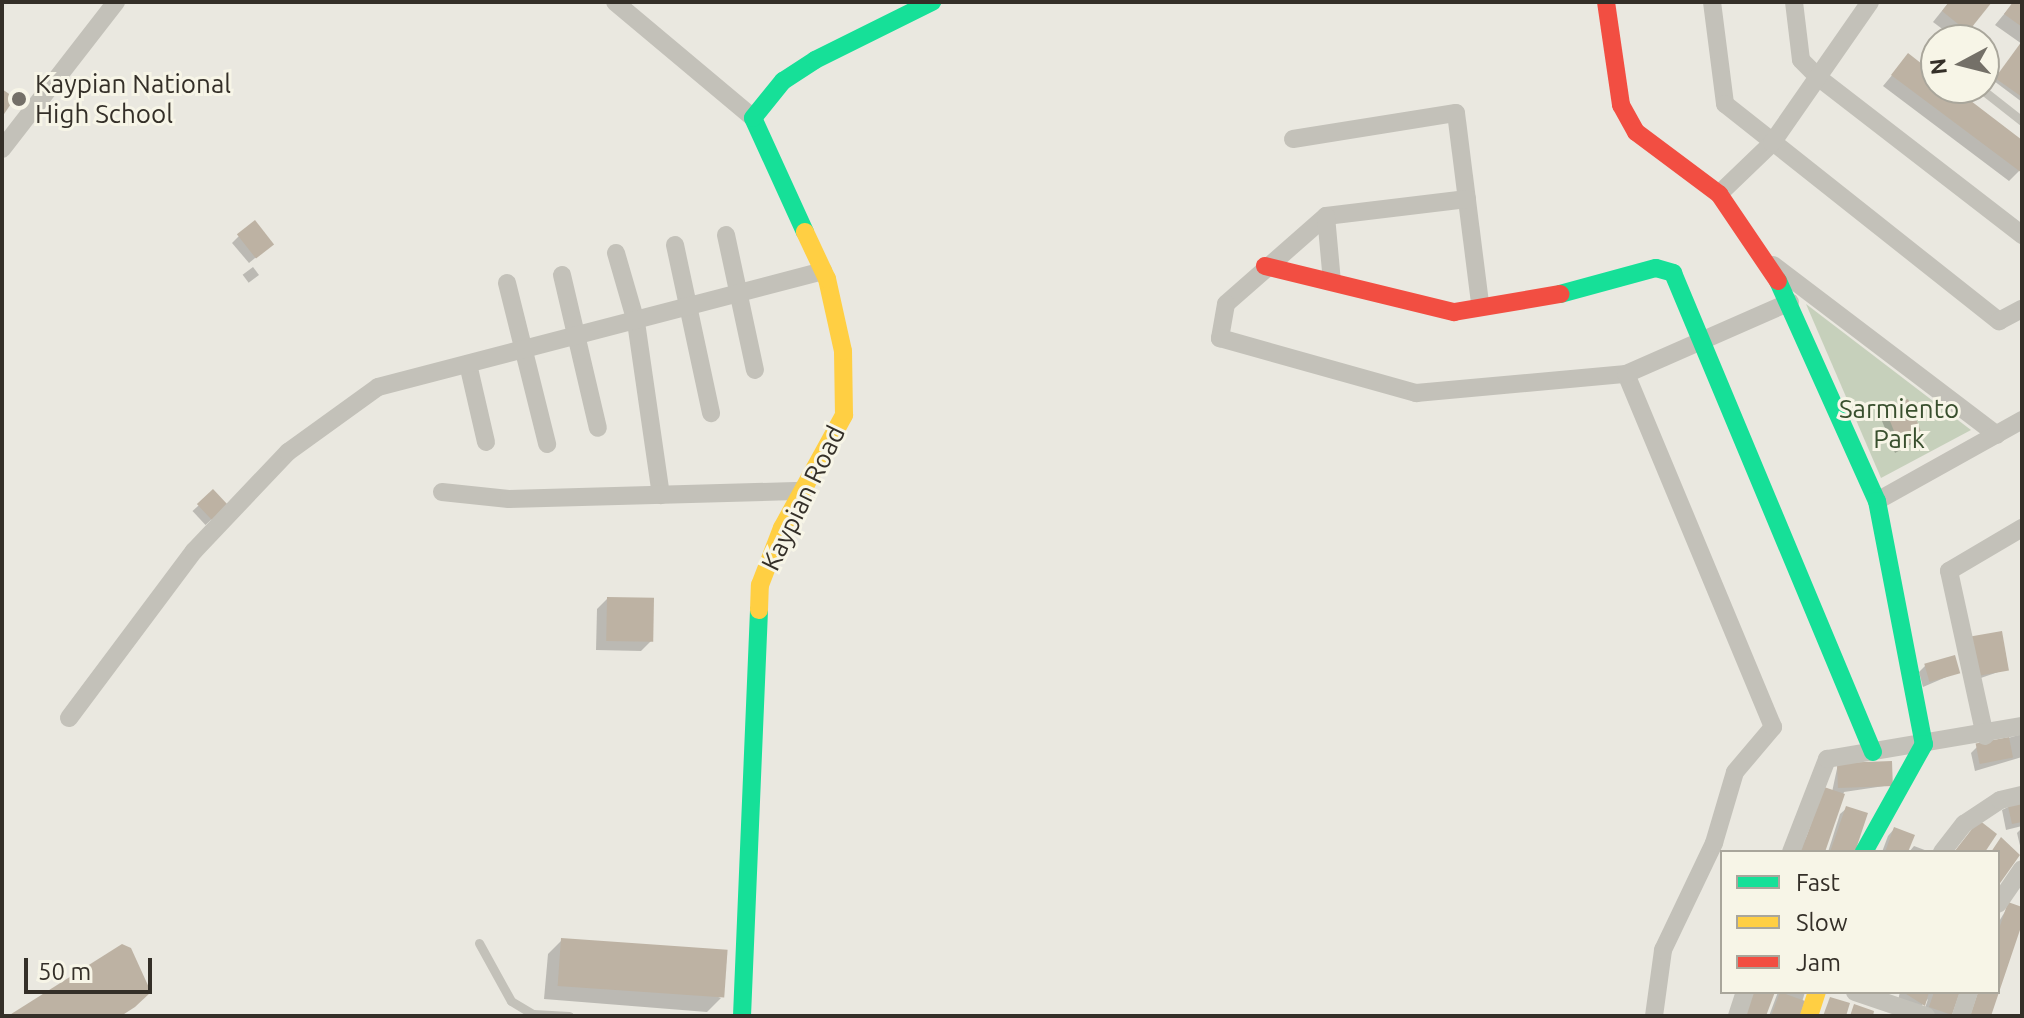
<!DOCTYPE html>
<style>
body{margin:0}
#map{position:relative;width:2024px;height:1018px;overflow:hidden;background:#eae8e0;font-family:Ubuntu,sans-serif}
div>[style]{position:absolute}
.green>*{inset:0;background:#c6d0bb}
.shadow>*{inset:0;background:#0003;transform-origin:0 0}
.building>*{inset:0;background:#bdb2a3;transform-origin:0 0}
.lane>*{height:9px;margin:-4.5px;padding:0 4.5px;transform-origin:4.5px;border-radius:4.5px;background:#c3c1b9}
.street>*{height:18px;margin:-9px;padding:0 9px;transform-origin:9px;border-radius:9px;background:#c3c1b9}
.fast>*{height:18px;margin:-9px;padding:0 9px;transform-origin:9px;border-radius:9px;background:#16e098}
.slow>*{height:18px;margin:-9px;padding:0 9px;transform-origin:9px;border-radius:9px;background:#ffcf43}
.jam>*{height:18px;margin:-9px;padding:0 9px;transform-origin:9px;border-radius:9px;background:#f24e42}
.dots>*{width:22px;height:22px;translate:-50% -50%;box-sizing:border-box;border:4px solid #f7f5e7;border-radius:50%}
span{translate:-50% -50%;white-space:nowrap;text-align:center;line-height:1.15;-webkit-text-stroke:6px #f7f5e7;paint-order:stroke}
.poi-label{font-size:26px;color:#342f28}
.left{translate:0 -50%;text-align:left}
.park-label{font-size:26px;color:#39502e}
.street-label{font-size:26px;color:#342f28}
.frame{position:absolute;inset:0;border:4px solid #342f28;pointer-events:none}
.legend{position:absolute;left:1720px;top:850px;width:280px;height:144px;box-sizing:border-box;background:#f7f5e7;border:2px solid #a9a69b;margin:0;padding:10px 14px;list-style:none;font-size:24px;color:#342f28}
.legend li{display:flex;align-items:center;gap:16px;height:40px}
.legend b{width:40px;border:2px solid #a9a69b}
.north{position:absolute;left:1920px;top:24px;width:80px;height:80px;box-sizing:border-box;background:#f7f5e7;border:2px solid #a9a69b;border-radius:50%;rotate:263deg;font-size:22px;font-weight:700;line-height:32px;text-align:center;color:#342f28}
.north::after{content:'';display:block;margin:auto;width:28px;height:36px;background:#747068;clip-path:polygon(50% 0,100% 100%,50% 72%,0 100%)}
.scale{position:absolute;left:24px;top:958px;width:128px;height:36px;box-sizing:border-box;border:4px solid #342f28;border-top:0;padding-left:10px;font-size:24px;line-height:28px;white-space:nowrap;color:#342f28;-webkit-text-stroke:6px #f7f5e7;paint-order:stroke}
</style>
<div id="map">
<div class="green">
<div style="clip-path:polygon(1806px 304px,1971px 430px,1881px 478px)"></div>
</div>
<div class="shadow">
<div style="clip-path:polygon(1949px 2px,1989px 2px,1957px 40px,1933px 22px)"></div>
<div style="clip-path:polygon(2014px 2px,2022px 2px,2022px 102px,1994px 81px,2022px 44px,1995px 25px)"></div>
<div style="clip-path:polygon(1908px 56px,1936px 77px,1936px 88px,1950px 88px,2022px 142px,2022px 168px,2009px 181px,1883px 86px)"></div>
<div style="clip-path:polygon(239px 236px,265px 250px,249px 263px,232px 243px)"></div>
<div style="left:253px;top:267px;width:10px;height:13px;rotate:53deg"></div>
<div style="clip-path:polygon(1886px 410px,1922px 438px,1895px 453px,1880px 416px)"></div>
<div style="left:213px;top:492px;width:19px;height:28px;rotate:47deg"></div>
<div style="clip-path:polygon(607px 599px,651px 641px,641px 651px,596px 650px,597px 609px)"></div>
<div style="clip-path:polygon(1965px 646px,2007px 669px,1972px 681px)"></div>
<div style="clip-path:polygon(1925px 666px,1958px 672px,1923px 687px,1919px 672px)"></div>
<div style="clip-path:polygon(2022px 734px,2022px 757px,1975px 771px,1971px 753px,1977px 747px)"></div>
<div style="clip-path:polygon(1838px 764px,1891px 785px,1844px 792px,1823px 852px,1798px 852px,1832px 792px)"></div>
<div style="clip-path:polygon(2022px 800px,2022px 826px,2006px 830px,2002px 810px)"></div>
<div style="clip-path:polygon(1847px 808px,1853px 852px,1828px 852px,1840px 814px)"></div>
<div style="clip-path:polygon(2022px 828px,2022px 854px,2017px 833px)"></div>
<div style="clip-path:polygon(1894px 829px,1906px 852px,1882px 852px,1888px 836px)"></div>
<div style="clip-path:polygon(1914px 846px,1930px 852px,1909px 852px)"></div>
<div style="clip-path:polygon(2009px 905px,2022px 909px,2022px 918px,1998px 989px,1998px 923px)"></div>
<div style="clip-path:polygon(562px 940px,721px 998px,707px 1012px,544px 999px,548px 954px)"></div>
<div style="clip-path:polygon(1778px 992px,1805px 992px,1798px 1016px,1769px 1016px)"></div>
<div style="clip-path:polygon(1900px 992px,1957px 992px,1948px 1016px,1923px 1014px,1928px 999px,1916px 1011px,1897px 1004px)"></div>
</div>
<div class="building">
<div style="clip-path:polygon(1949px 2px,1992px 2px,1968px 32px,1942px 11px)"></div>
<div style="clip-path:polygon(2013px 2px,2022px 2px,2022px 27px,2004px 14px)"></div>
<div style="clip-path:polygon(2022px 41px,2022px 97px,1995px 78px)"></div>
<div style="clip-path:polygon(1908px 53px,1936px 75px,1936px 88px,1954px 88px,2022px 140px,2022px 173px,1891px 75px)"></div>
<div style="clip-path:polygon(2px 89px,15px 98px,2px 117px)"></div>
<div style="left:255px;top:220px;width:31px;height:23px;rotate:52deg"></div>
<div style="left:1908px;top:399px;width:42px;height:25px;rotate:68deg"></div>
<div style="left:213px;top:489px;width:23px;height:22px;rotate:47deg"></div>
<div style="left:607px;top:597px;width:47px;height:44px;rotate:1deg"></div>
<div style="left:2002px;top:631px;width:40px;height:32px;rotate:80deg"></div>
<div style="left:1955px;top:655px;width:19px;height:32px;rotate:74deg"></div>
<div style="left:2009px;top:737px;width:21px;height:34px;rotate:79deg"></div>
<div style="left:1892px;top:761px;width:25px;height:55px;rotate:88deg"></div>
<div style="clip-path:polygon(1824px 787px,1845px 794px,1825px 852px,1801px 852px)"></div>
<div style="clip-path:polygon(2022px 798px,2022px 822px,2012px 824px,2007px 802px)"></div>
<div style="clip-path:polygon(1846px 806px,1868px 813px,1855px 852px,1830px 852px)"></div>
<div style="clip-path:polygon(1979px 820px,1997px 834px,1985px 852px,1954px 852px)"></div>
<div style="clip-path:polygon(1894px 827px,1915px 835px,1908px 852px,1885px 852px)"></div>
<div style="clip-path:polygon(2001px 837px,2020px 855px,1998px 886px,1998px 852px,1991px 852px)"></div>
<div style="clip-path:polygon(2008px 902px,2022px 907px,2022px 924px,1991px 1016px,1970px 1016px,1978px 992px,1998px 992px,1998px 932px)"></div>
<div style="left:561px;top:938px;width:167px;height:48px;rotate:4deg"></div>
<div style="clip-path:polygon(122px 944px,131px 948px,151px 992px,135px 1007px,121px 1016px,8px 1016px)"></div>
<div style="clip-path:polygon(1753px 992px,1775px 992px,1766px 1016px,1745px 1016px)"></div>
<div style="clip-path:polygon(1780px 992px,1805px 1001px,1800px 1016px,1771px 1016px)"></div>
<div style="clip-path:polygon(1903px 992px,1929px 992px,1925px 1006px)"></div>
<div style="clip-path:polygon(1934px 992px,1960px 992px,1952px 1015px,1929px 1007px)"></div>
<div style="clip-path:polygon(1830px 997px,1850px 1003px,1846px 1016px,1823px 1016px)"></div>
<div style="clip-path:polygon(1854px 1004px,1874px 1011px,1873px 1016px,1850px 1016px)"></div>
</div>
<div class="lane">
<div style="left:1931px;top:50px;width:6px;rotate:39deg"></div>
<div style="left:1980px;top:88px;width:53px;rotate:38.2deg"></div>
<div style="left:479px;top:943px;width:66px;rotate:61.1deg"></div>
<div style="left:511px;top:1001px;width:26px;rotate:31deg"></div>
<div style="left:533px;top:1014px;width:36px;rotate:3deg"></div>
</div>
<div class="street">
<div style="left:615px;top:2px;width:180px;rotate:40deg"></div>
<div style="left:1712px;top:2px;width:103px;rotate:82.7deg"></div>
<div style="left:1725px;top:104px;width:350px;rotate:38.4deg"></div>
<div style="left:1999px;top:321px;width:26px;rotate:-28deg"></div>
<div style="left:1794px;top:2px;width:58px;rotate:83.1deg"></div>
<div style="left:1801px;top:60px;width:25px;rotate:45deg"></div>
<div style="left:1819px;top:78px;width:257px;rotate:37.7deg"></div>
<div style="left:1293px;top:139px;width:165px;rotate:-9.1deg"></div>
<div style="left:1456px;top:113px;width:193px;rotate:82.8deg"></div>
<div style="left:2px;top:149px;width:186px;rotate:-52.2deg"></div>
<div style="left:1719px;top:194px;width:74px;rotate:-43.9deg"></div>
<div style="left:1772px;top:143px;width:172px;rotate:-55.2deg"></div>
<div style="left:1467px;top:199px;width:142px;rotate:173.1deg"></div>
<div style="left:1326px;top:216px;width:133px;rotate:138.7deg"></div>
<div style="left:1226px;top:304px;width:35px;rotate:100deg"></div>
<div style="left:1220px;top:338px;width:204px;rotate:15.7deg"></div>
<div style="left:1416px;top:393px;width:211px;rotate:-5.2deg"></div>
<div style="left:1326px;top:216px;width:66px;rotate:84.8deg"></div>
<div style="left:726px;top:235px;width:138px;rotate:77.9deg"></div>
<div style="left:675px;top:245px;width:172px;rotate:77.9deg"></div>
<div style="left:616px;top:253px;width:72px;rotate:73.8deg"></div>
<div style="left:636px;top:322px;width:175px;rotate:81.8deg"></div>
<div style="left:1773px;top:265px;width:281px;rotate:37.2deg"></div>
<div style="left:562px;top:275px;width:157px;rotate:76.8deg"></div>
<div style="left:507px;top:283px;width:166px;rotate:76deg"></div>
<div style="left:468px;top:364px;width:80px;rotate:77deg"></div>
<div style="left:442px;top:492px;width:67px;rotate:6deg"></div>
<div style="left:509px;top:499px;width:295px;rotate:-1.6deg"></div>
<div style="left:1877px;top:501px;width:166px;rotate:-29.2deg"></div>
<div style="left:69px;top:718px;width:209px;rotate:-53.2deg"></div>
<div style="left:194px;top:551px;width:137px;rotate:-46.5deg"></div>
<div style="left:288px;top:452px;width:111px;rotate:-35.8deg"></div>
<div style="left:378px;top:387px;width:460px;rotate:-14.6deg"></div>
<div style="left:1985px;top:736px;width:169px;rotate:-102.3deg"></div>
<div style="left:1949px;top:571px;width:85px;rotate:-30.5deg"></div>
<div style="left:1791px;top:852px;width:100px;rotate:-68.8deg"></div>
<div style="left:1827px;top:759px;width:198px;rotate:-9.6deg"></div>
<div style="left:1942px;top:852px;width:36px;rotate:-52deg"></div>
<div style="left:1964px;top:824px;width:43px;rotate:-33.7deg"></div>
<div style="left:2000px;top:800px;width:23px;rotate:-13deg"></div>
<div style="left:1998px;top:904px;width:42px;rotate:-55.6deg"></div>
<div style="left:1855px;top:992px;width:75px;rotate:18.7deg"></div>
<div style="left:1654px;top:1016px;width:67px;rotate:-82.2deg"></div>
<div style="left:1663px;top:950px;width:119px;rotate:-64.5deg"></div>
<div style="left:1714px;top:843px;width:74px;rotate:-73.5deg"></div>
<div style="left:1735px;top:772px;width:59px;rotate:-49.8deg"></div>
<div style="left:1773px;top:727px;width:382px;rotate:-112.6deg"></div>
<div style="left:1626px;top:374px;width:179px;rotate:-23.7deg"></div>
<div style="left:1737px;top:1016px;width:25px;rotate:-72deg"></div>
<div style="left:1961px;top:1016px;width:25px;rotate:-72deg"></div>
</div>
<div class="fast">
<div style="left:805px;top:232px;width:125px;rotate:-114.5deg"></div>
<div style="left:753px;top:118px;width:48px;rotate:-51deg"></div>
<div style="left:783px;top:81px;width:38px;rotate:-33deg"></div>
<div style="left:815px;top:60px;width:131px;rotate:-26.4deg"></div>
<div style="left:1778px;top:281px;width:241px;rotate:65.8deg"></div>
<div style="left:1877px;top:501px;width:248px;rotate:79.1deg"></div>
<div style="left:1924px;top:744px;width:124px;rotate:119.1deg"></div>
<div style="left:1560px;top:294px;width:99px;rotate:-15.2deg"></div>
<div style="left:1656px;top:268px;width:18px;rotate:16deg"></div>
<div style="left:1673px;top:273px;width:519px;rotate:67.34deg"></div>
<div style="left:742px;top:1016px;width:406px;rotate:-87.6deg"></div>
</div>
<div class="slow">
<div style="left:759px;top:610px;width:25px;rotate:-88deg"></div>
<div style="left:760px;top:585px;width:61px;rotate:-68.9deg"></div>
<div style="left:782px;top:528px;width:129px;rotate:-61.2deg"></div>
<div style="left:844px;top:415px;width:64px;rotate:-90.9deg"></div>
<div style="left:843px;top:351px;width:74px;rotate:-102.5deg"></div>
<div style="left:827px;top:279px;width:52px;rotate:-115.1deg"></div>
<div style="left:1809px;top:1016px;width:25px;rotate:-72deg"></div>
</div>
<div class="jam">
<div style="left:1606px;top:2px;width:104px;rotate:81.7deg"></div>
<div style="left:1621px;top:105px;width:31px;rotate:61deg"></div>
<div style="left:1636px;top:132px;width:104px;rotate:36.8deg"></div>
<div style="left:1719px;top:194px;width:105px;rotate:55.9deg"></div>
<div style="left:1265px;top:266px;width:195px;rotate:13.7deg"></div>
<div style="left:1454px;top:312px;width:108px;rotate:-9.6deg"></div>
</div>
<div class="dots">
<div style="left:19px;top:99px;background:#747068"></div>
</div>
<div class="poi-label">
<span class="left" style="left:35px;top:99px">Kaypian National<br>High School</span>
</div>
<div class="park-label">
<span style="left:1899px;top:424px">Sarmiento<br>Park</span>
</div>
<div class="street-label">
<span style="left:803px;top:498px;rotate:-64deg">Kaypian Road</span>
</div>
<div class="frame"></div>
<ul class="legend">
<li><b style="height:10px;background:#16e098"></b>Fast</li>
<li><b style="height:10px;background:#ffcf43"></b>Slow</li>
<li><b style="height:10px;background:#f24e42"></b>Jam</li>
</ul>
<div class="north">N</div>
<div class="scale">50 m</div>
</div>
